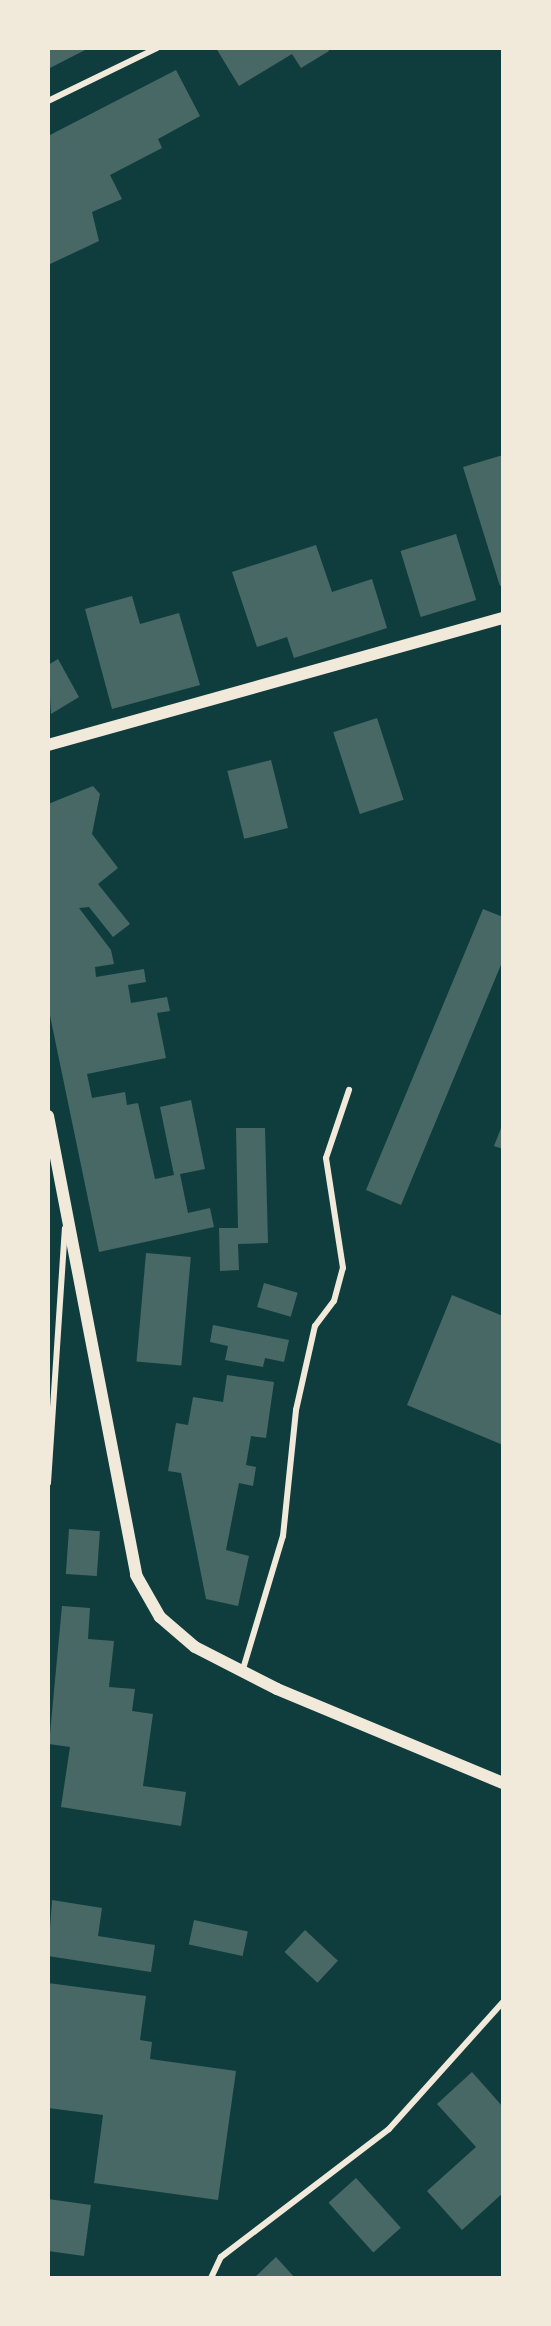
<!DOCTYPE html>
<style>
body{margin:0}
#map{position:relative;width:551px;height:2326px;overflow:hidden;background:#0f3d3e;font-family:Montserrat,sans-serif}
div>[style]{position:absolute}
.building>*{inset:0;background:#486865;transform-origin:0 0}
.minor>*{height:6px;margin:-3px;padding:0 3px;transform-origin:3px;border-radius:3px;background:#f1e9da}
.secondary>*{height:12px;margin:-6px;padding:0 6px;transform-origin:6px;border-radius:6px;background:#f1e9da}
span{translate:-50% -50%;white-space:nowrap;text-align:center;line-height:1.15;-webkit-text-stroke:6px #f1e9da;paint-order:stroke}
.frame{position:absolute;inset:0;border:50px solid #f1e9da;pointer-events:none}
</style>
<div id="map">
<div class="building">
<div style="clip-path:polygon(48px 48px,89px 48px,48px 69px)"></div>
<div style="clip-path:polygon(216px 48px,328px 48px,329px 51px,301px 68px,292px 54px,239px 86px)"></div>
<div style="clip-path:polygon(176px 70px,200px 116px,158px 139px,162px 148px,110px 175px,122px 199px,92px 212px,99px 241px,48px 265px,48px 136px)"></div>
<div style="clip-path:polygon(503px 455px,503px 585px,500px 586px,463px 467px)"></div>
<div style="left:456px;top:534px;width:69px;height:58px;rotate:73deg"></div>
<div style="clip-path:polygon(316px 545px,332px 592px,372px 579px,387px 628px,294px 658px,287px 637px,257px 647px,232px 572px)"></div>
<div style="clip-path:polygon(132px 596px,140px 624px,179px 613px,200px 685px,112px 709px,85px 609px)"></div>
<div style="clip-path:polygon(58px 659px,79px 697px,51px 714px,48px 665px)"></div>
<div style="left:377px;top:718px;width:86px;height:46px;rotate:72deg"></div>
<div style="left:271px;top:760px;width:70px;height:45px;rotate:76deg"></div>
<div style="clip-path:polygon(93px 786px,100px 794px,92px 834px,118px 868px,98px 884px,130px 924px,113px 937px,89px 907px,79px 908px,111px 950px,114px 964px,95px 967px,96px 977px,144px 969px,146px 982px,128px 985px,131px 1003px,167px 997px,170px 1011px,157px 1013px,166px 1058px,87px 1074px,92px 1098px,125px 1092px,127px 1105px,138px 1103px,155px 1179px,174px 1175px,160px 1107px,191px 1100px,205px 1169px,180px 1174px,188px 1213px,210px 1208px,214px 1227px,99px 1252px,48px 1006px,48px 804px)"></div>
<div style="clip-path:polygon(483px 909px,503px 917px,503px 960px,401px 1205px,366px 1190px)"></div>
<div style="clip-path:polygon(503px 1123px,503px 1149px,494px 1146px)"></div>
<div style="clip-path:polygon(236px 1128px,265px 1128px,268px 1243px,238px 1244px,239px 1270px,220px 1271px,219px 1228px,238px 1228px)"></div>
<div style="left:146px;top:1253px;width:45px;height:109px;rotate:5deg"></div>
<div style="left:264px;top:1283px;width:35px;height:25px;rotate:16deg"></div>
<div style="clip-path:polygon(452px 1295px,503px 1316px,503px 1445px,407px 1405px)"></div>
<div style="clip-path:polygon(213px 1325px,289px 1340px,284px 1362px,265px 1358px,263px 1367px,225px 1360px,228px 1346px,210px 1342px)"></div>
<div style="clip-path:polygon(227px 1375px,274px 1382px,266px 1438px,251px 1436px,246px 1465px,256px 1467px,253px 1486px,239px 1483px,226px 1550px,249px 1556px,238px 1606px,206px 1599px,181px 1473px,168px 1471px,176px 1423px,188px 1425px,193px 1397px,223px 1402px)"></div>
<div style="left:69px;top:1529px;width:31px;height:45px;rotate:4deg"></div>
<div style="clip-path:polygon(62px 1606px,90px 1608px,88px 1639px,114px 1641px,109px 1687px,135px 1689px,132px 1711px,153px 1714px,143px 1786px,186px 1792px,181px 1826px,61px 1807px,70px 1747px,49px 1744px)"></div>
<div style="clip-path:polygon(52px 1900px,102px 1908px,98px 1936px,155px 1945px,151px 1972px,48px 1956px)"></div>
<div style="left:194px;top:1920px;width:55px;height:25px;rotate:12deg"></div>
<div style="left:305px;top:1930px;width:45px;height:30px;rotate:43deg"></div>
<div style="clip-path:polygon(48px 1983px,146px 1996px,140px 2040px,152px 2042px,150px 2059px,236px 2071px,218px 2200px,94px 2183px,103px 2115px,48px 2108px)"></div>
<div style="clip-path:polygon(472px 2072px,503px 2107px,503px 2193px,462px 2230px,427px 2191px,476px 2147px,437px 2104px)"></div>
<div style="left:356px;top:2178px;width:67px;height:37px;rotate:48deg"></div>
<div style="clip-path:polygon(48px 2199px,91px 2205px,84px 2256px,48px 2251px)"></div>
<div style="clip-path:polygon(276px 2257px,295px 2278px,254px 2278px)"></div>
</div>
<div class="minor">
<div style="left:48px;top:101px;width:121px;rotate:-25.9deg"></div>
<div style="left:48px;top:1483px;width:255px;rotate:-86.2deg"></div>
<div style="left:243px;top:1669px;width:139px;rotate:-73.3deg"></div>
<div style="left:283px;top:1536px;width:127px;rotate:-84.1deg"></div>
<div style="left:296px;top:1410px;width:86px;rotate:-77.3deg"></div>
<div style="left:315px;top:1326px;width:31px;rotate:-53deg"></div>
<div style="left:334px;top:1301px;width:34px;rotate:-75deg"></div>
<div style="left:343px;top:1268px;width:111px;rotate:-98.8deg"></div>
<div style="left:326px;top:1158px;width:72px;rotate:-71.3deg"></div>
<div style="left:211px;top:2278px;width:23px;rotate:-65deg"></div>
<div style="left:221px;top:2257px;width:211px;rotate:-37.3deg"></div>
<div style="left:389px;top:2129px;width:171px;rotate:-48.1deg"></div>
</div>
<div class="secondary">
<div style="left:48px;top:745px;width:472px;rotate:-15.6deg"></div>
<div style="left:48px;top:1116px;width:467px;rotate:79.1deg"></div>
<div style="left:136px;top:1575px;width:48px;rotate:60.3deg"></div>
<div style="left:160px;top:1617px;width:46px;rotate:40.6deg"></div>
<div style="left:195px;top:1647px;width:92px;rotate:27.1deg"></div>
<div style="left:277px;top:1689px;width:245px;rotate:22.6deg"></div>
</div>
<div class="frame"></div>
</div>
